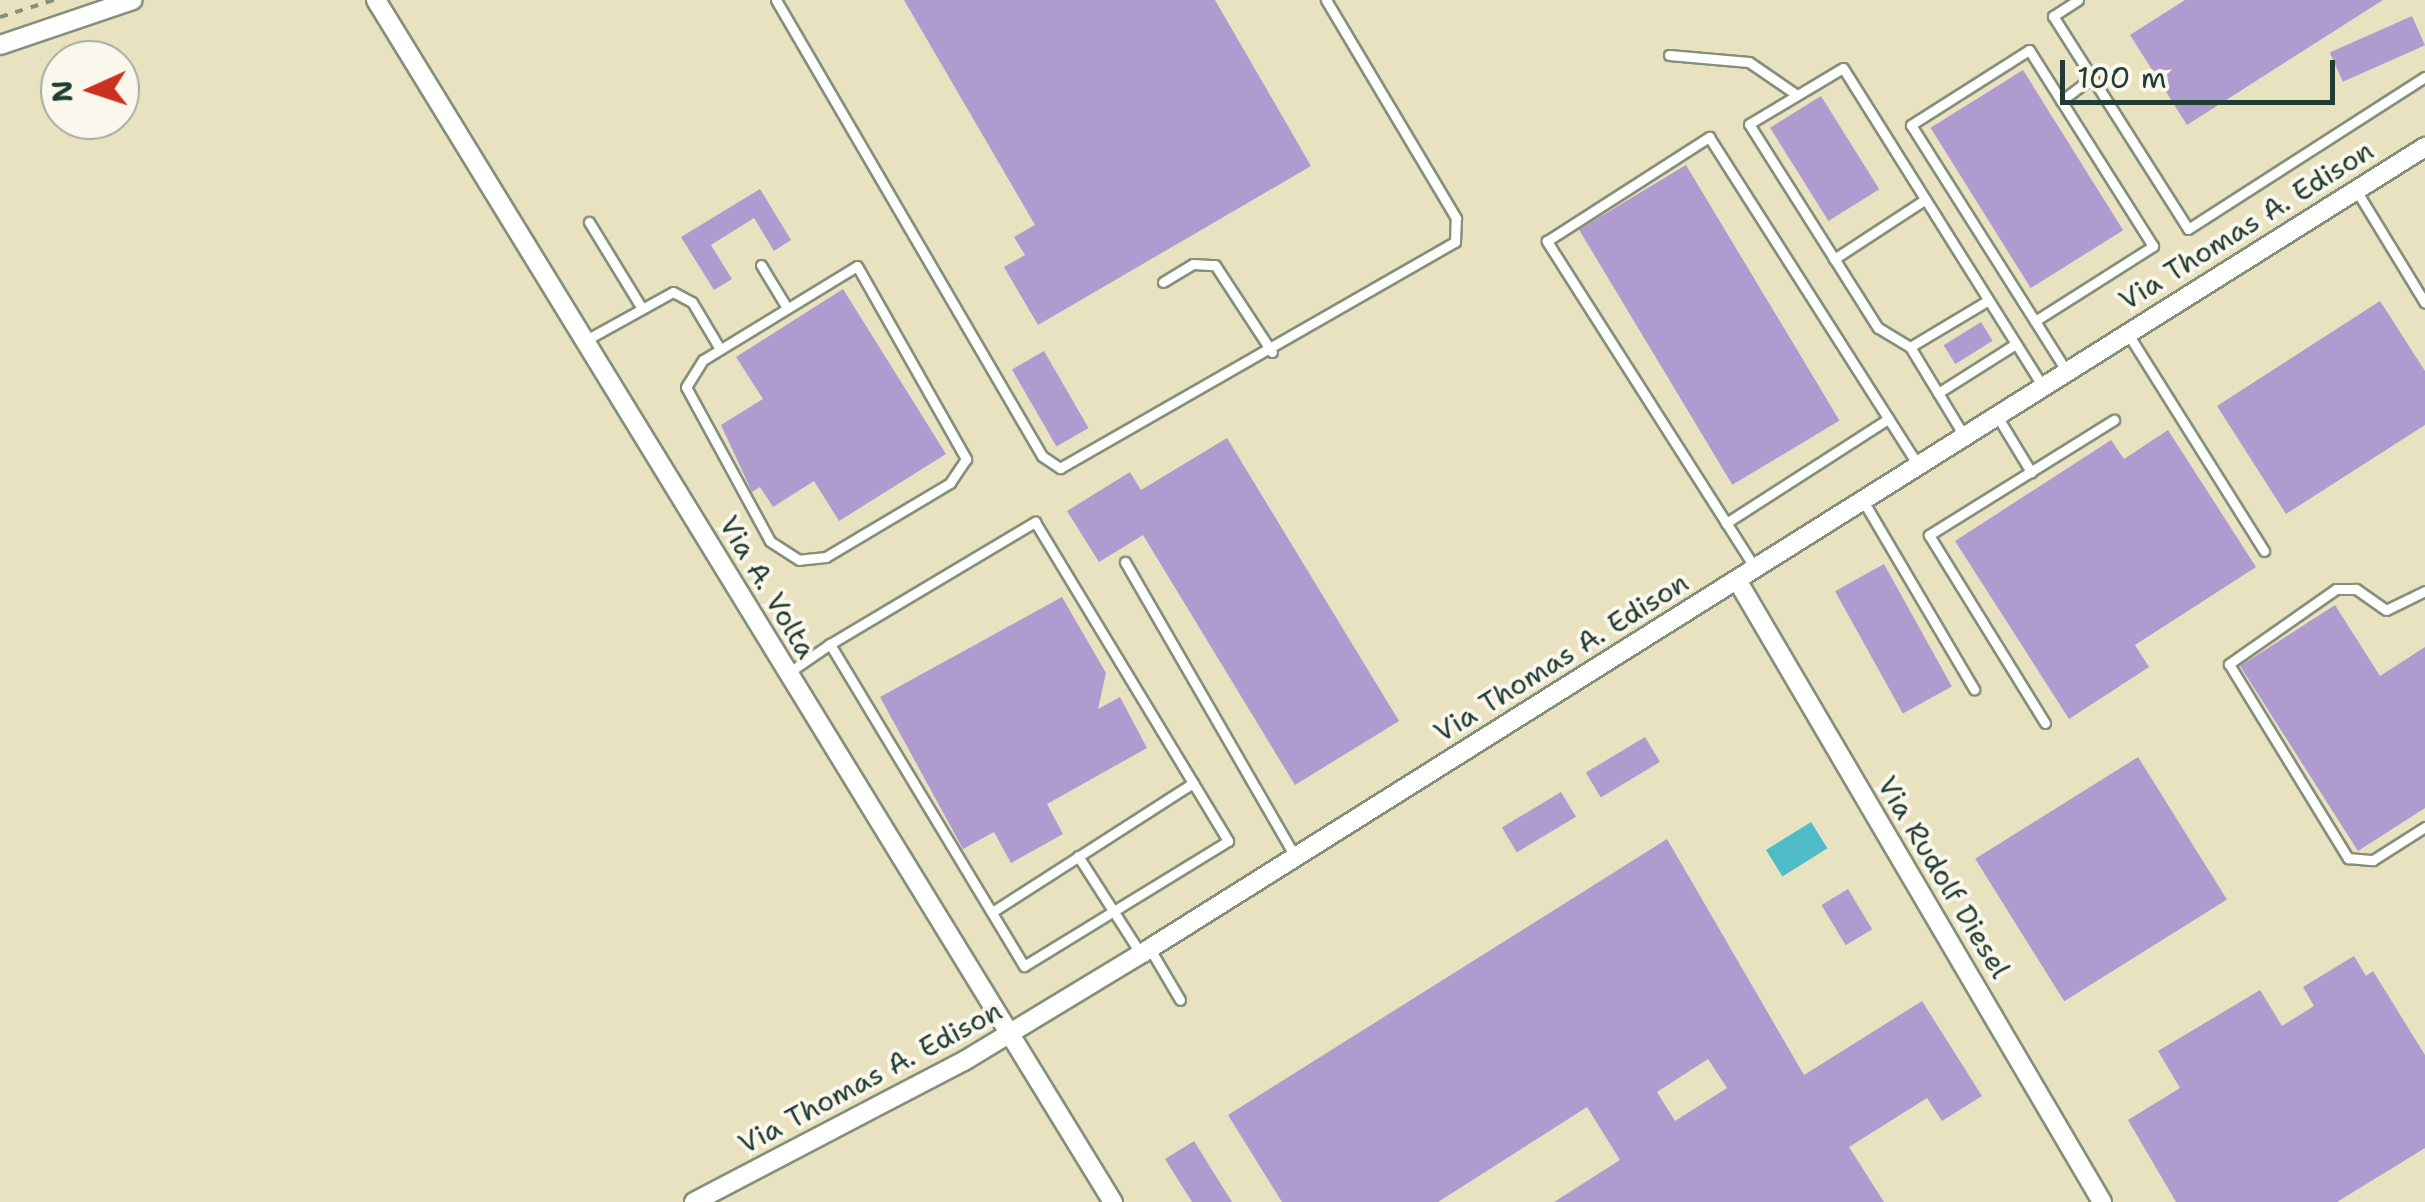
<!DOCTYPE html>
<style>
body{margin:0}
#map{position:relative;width:2425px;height:1202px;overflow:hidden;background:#e8e2c0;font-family:"Shantell Sans",sans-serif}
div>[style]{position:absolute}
.water>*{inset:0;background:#4fbcc7;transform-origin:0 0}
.building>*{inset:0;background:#b09bd0;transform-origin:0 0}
.path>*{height:4px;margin-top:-2px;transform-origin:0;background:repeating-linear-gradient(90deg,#84907a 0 8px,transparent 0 16px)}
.roads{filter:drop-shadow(2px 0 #84907a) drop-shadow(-2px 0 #84907a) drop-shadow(0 2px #84907a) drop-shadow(0 -2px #84907a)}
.service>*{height:9px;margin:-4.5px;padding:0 4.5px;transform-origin:4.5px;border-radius:4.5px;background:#fff}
.minor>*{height:18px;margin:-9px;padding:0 9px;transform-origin:9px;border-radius:9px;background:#fff}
span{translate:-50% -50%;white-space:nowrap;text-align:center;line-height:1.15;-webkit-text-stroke:8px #fbf7ec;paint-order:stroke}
.street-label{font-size:28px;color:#1f3d34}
.north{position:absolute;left:40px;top:40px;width:100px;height:100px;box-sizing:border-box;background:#fbf7ec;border:2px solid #a3ada2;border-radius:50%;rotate:267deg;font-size:28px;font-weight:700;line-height:40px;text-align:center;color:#1f3d34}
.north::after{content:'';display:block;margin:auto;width:35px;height:45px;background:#c8321e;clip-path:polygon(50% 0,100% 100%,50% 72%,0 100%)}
.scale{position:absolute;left:2060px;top:60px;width:275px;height:45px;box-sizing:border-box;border:5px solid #1f3d34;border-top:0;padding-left:12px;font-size:30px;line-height:35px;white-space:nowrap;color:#1f3d34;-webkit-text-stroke:8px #fbf7ec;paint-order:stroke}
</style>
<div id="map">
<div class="water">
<div style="left:1811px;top:822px;width:31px;height:53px;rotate:58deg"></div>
</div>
<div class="building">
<div style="clip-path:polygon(904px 0,1215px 0,1311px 166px,1038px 325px,1004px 267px,1025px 255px,1014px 237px,1035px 225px)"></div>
<div style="clip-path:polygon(2185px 0,2383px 0,2187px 125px,2130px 35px)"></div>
<div style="left:2412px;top:16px;width:32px;height:90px;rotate:66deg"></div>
<div style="left:2023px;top:70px;width:189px;height:109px;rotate:58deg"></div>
<div style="left:1821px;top:96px;width:110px;height:60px;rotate:58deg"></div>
<div style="left:1686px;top:165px;width:298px;height:125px;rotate:59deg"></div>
<div style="clip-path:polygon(760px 189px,791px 240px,774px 251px,754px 218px,711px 245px,732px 279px,714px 290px,681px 237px)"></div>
<div style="clip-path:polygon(843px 289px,946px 454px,839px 521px,814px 481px,773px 507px,760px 487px,752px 492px,721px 425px,763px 399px,736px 357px)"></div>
<div style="clip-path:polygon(2380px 301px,2425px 371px,2425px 425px,2286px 514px,2217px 406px)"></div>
<div style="left:1981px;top:322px;width:22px;height:44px;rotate:58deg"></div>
<div style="left:1044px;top:351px;width:89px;height:37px;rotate:60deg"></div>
<div style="clip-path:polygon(2168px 430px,2256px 567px,2135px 645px,2149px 667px,2069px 719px,1955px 541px,2111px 440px,2124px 459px)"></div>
<div style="clip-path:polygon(1227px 438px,1399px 721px,1295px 785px,1143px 535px,1099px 562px,1067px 511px,1130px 472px,1141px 490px)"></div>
<div style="left:1884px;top:564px;width:140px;height:56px;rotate:61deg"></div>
<div style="clip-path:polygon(1062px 597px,1106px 673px,1098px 709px,1120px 697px,1147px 748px,1047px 804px,1063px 834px,1011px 863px,994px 832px,963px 849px,880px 697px)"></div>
<div style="clip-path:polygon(2335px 605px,2380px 676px,2425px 647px,2425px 808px,2358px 851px,2240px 666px)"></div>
<div style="left:1645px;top:737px;width:29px;height:69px;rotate:59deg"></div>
<div style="left:2138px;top:757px;width:168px;height:192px;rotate:58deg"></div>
<div style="left:1561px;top:792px;width:29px;height:69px;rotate:59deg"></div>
<div style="clip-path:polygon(evenodd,1667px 839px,1804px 1075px,1922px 1001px,1982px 1096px,1942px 1121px,1927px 1098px,1849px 1147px,1884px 1202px,1554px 1202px,1620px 1160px,1587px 1107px,1438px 1202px,1282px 1202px,1228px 1115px,1667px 839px,1708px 1059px,1727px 1088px,1675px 1121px,1657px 1092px,1708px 1059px)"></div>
<div style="left:1848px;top:889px;width:47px;height:31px;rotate:59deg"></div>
<div style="clip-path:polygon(2354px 956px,2366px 976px,2373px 971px,2425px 1055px,2425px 1148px,2337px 1202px,2176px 1202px,2128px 1120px,2180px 1088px,2158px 1051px,2260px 990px,2282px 1026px,2314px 1006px,2303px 987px)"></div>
<div style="clip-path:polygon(1194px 1141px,1232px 1202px,1192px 1202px,1165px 1159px)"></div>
</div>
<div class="path">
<div style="left:0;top:17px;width:57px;rotate:-17.5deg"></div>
</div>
<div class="roads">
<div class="service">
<div style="left:776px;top:0;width:528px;rotate:59.74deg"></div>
<div style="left:1042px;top:456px;width:22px;rotate:34deg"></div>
<div style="left:1060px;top:468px;width:455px;rotate:-29.8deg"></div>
<div style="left:1455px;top:242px;width:24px;rotate:-88deg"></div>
<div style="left:1456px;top:218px;width:254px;rotate:-120.8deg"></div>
<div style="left:2078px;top:0;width:30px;rotate:147deg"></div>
<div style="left:2053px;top:16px;width:252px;rotate:57.6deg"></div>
<div style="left:2188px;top:229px;width:282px;rotate:-32.7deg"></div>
<div style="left:1669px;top:55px;width:80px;rotate:5deg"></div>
<div style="left:1749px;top:62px;width:58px;rotate:34.5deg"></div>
<div style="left:2061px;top:101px;width:39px;rotate:-37deg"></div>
<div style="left:2356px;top:190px;width:132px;rotate:58.6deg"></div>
<div style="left:589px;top:222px;width:100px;rotate:58.5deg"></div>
<div style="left:1834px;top:259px;width:108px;rotate:-33.2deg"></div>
<div style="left:761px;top:265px;width:50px;rotate:58.8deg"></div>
<div style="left:857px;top:266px;width:222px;rotate:60.5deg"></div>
<div style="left:966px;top:459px;width:29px;rotate:124deg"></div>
<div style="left:950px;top:483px;width:144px;rotate:149.2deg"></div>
<div style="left:826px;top:557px;width:27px;rotate:174deg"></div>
<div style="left:799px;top:560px;width:35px;rotate:-147deg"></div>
<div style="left:770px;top:541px;width:175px;rotate:-118.6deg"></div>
<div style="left:686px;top:387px;width:32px;rotate:-58deg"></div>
<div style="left:703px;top:360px;width:180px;rotate:-31.4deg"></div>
<div style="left:1163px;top:282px;width:35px;rotate:-31deg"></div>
<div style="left:1193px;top:264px;width:22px;rotate:3deg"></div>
<div style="left:1215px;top:265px;width:104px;rotate:56.8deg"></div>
<div style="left:2035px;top:321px;width:140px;rotate:-32.4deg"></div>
<div style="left:2153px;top:246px;width:232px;rotate:-122.3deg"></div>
<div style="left:2029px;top:50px;width:140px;rotate:147.6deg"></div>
<div style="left:1911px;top:125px;width:289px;rotate:57.7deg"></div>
<div style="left:2128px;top:334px;width:256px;rotate:57.9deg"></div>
<div style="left:586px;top:340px;width:99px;rotate:-28.9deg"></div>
<div style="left:673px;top:292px;width:21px;rotate:28deg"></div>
<div style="left:692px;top:302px;width:55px;rotate:59.2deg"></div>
<div style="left:1910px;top:347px;width:90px;rotate:-30.9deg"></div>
<div style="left:1938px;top:393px;width:90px;rotate:-32.3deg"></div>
<div style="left:1997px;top:416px;width:66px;rotate:58.7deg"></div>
<div style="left:1963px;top:434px;width:102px;rotate:-121.3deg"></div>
<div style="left:1910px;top:347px;width:37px;rotate:-149deg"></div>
<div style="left:1878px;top:328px;width:241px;rotate:-122.3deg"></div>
<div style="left:1749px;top:124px;width:109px;rotate:-30.8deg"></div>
<div style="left:1843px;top:68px;width:373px;rotate:57.9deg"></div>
<div style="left:1862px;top:499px;width:221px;rotate:59.5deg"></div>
<div style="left:1726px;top:523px;width:193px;rotate:-32.7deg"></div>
<div style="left:1125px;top:562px;width:338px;rotate:60deg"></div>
<div style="left:1755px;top:568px;width:388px;rotate:-122.5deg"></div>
<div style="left:1547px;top:241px;width:193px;rotate:-32.7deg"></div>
<div style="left:1709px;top:137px;width:388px;rotate:57.5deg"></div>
<div style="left:2425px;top:591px;width:43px;rotate:154deg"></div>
<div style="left:2386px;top:610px;width:37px;rotate:-145deg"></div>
<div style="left:2356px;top:589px;width:20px;rotate:180deg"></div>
<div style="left:2336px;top:589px;width:131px;rotate:145deg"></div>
<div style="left:2229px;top:664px;width:228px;rotate:58.5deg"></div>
<div style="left:2348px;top:858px;width:25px;rotate:5deg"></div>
<div style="left:2373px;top:860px;width:62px;rotate:-32.4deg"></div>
<div style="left:788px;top:673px;width:51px;rotate:-34.6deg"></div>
<div style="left:830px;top:644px;width:239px;rotate:-30.8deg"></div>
<div style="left:1035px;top:522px;width:373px;rotate:58.8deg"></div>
<div style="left:1228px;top:841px;width:239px;rotate:148.5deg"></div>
<div style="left:1024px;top:966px;width:376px;rotate:-121.1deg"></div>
<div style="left:2045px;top:723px;width:221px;rotate:-121.7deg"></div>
<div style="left:1929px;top:535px;width:218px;rotate:-31.9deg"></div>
<div style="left:1078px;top:856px;width:117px;rotate:57.3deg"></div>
<div style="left:992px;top:912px;width:239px;rotate:-32.7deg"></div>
<div style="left:1150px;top:949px;width:59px;rotate:59.5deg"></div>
</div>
<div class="minor">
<div style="left:376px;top:0;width:1410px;rotate:58.49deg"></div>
<div style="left:0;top:45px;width:140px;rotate:-18.7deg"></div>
<div style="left:1737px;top:580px;width:721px;rotate:59.59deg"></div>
<div style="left:694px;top:1202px;width:305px;rotate:-27.6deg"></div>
<div style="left:964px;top:1061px;width:207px;rotate:-31.2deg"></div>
<div style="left:1141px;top:954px;width:1517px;rotate:-32.15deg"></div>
</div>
</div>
<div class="street-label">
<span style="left:2246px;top:225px;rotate:-32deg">Via Thomas A. Edison</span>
<span style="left:768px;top:587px;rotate:59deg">Via A. Volta</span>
<span style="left:1561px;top:657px;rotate:-32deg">Via Thomas A. Edison</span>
<span style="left:1944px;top:877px;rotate:59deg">Via Rudolf Diesel</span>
<span style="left:870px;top:1077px;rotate:-28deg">Via Thomas A. Edison</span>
</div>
<div class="north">N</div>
<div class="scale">100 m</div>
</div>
